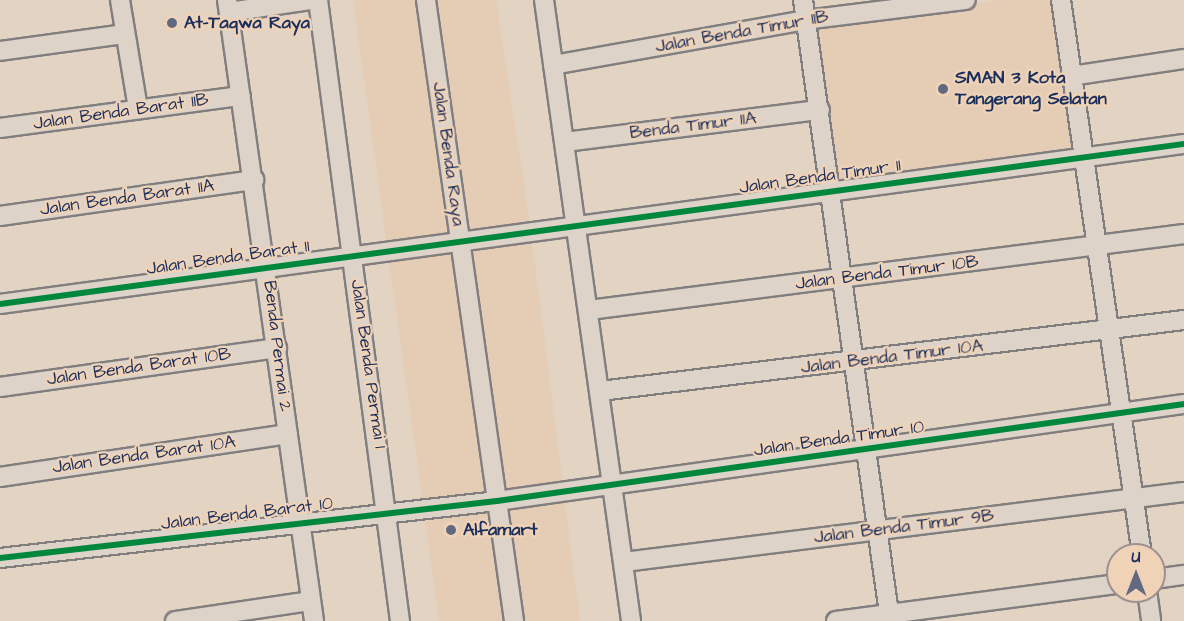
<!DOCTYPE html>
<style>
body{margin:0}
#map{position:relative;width:1184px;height:621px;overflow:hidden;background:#e3d3c3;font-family:"Architects Daughter",sans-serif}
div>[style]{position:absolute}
.built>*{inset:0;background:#e4ccb5}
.roads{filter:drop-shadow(2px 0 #817e7f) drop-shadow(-2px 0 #817e7f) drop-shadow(0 2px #817e7f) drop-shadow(0 -2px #817e7f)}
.minor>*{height:18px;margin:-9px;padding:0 9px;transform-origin:9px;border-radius:9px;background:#ded3c8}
.cycleway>*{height:6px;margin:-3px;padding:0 3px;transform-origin:3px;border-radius:3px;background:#00873e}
.dots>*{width:16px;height:16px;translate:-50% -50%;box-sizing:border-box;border:3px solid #f0d3b6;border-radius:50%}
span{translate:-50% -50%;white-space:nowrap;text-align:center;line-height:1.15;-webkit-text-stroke:4.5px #f0d3b6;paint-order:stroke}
.poi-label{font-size:18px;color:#1b2f5e;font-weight:700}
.left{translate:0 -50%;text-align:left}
.street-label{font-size:18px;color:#1b2f5e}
.north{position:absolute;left:1106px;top:543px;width:60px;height:60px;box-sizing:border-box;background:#f0d3b6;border:2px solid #9b9193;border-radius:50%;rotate:0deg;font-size:16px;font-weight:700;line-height:24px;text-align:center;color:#1b2f5e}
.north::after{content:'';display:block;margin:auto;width:21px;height:27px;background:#616881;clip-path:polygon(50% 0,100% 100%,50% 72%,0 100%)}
</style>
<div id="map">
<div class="built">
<div style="clip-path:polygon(353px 0,496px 0,529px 217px,580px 621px,439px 621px)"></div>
<div style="clip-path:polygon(1001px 0,1053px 0,1074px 152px,834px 184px,812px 26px)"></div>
</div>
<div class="roads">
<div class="minor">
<div style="left:120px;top:0;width:110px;rotate:80.6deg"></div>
<div style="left:227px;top:0;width:627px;rotate:82.02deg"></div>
<div style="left:318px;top:0;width:626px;rotate:82.48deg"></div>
<div style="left:426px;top:0;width:627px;rotate:81.93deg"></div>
<div style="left:544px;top:0;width:627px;rotate:82.02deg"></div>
<div style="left:803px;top:0;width:627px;rotate:82.02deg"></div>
<div style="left:1061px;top:0;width:561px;rotate:81.7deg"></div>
<div style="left:229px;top:12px;width:82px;rotate:-8.4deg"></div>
<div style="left:0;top:51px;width:125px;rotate:-7.8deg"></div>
<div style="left:553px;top:65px;width:256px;rotate:-10.1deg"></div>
<div style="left:805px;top:20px;width:162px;rotate:-7.1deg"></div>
<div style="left:1071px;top:76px;width:114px;rotate:-8.6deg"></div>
<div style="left:0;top:128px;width:243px;rotate:-7.6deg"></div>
<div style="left:565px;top:142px;width:257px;rotate:-7.2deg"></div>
<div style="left:0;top:216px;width:257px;rotate:-8.1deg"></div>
<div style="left:0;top:304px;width:1195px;rotate:-7.7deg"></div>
<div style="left:589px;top:310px;width:600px;rotate:-7.28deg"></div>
<div style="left:0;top:387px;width:280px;rotate:-8deg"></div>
<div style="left:600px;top:391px;width:588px;rotate:-6.93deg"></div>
<div style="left:0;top:477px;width:291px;rotate:-8.5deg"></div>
<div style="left:0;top:558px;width:500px;rotate:-6.54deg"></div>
<div style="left:497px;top:501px;width:694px;rotate:-8.04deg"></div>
<div style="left:624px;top:562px;width:564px;rotate:-7.13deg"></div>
<div style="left:1154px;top:579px;width:30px;rotate:-8deg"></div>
<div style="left:1147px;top:591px;width:30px;rotate:82deg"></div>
<div style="left:175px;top:621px;width:137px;rotate:-8.4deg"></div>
<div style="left:836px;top:621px;width:284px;rotate:-7.5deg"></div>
</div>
</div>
<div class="cycleway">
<div style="left:0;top:304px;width:1195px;rotate:-7.7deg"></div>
<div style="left:0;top:558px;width:500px;rotate:-6.54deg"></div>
<div style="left:497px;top:501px;width:694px;rotate:-8.04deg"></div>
</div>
<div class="dots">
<div style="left:172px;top:23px;background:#616881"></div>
<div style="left:943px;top:89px;background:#616881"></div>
<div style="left:451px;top:530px;background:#616881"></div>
</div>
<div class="poi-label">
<span class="left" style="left:184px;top:23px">At-Taqwa Raya</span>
<span class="left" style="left:955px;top:89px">SMAN 3 Kota<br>Tangerang Selatan</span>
<span class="left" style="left:463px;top:530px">Alfamart</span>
</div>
<div class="street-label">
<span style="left:742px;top:32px;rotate:-10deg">Jalan Benda Timur 11B</span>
<span style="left:121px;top:112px;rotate:-8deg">Jalan Benda Barat 11B</span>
<span style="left:693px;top:126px;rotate:-7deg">Benda Timur 11A</span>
<span style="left:448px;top:154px;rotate:82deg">Jalan Benda Raya</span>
<span style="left:820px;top:177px;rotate:-8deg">Jalan Benda Timur 11</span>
<span style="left:127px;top:198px;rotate:-8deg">Jalan Benda Barat 11A</span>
<span style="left:228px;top:258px;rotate:-8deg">Jalan Benda Barat 11</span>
<span style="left:887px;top:273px;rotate:-7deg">Jalan Benda Timur 10B</span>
<span style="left:277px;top:346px;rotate:83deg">Benda Permai 2</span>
<span style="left:892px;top:357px;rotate:-7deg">Jalan Benda Timur 10A</span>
<span style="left:368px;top:364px;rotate:82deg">Jalan Benda Permai 1</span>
<span style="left:139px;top:367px;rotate:-8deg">Jalan Benda Barat 10B</span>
<span style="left:839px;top:439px;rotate:-8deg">Jalan Benda Timur 10</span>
<span style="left:144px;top:455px;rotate:-8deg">Jalan Benda Barat 10A</span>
<span style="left:247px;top:514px;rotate:-7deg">Jalan Benda Barat 10</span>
<span style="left:904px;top:527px;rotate:-7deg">Jalan Benda Timur 9B</span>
</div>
<div class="north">U</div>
</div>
